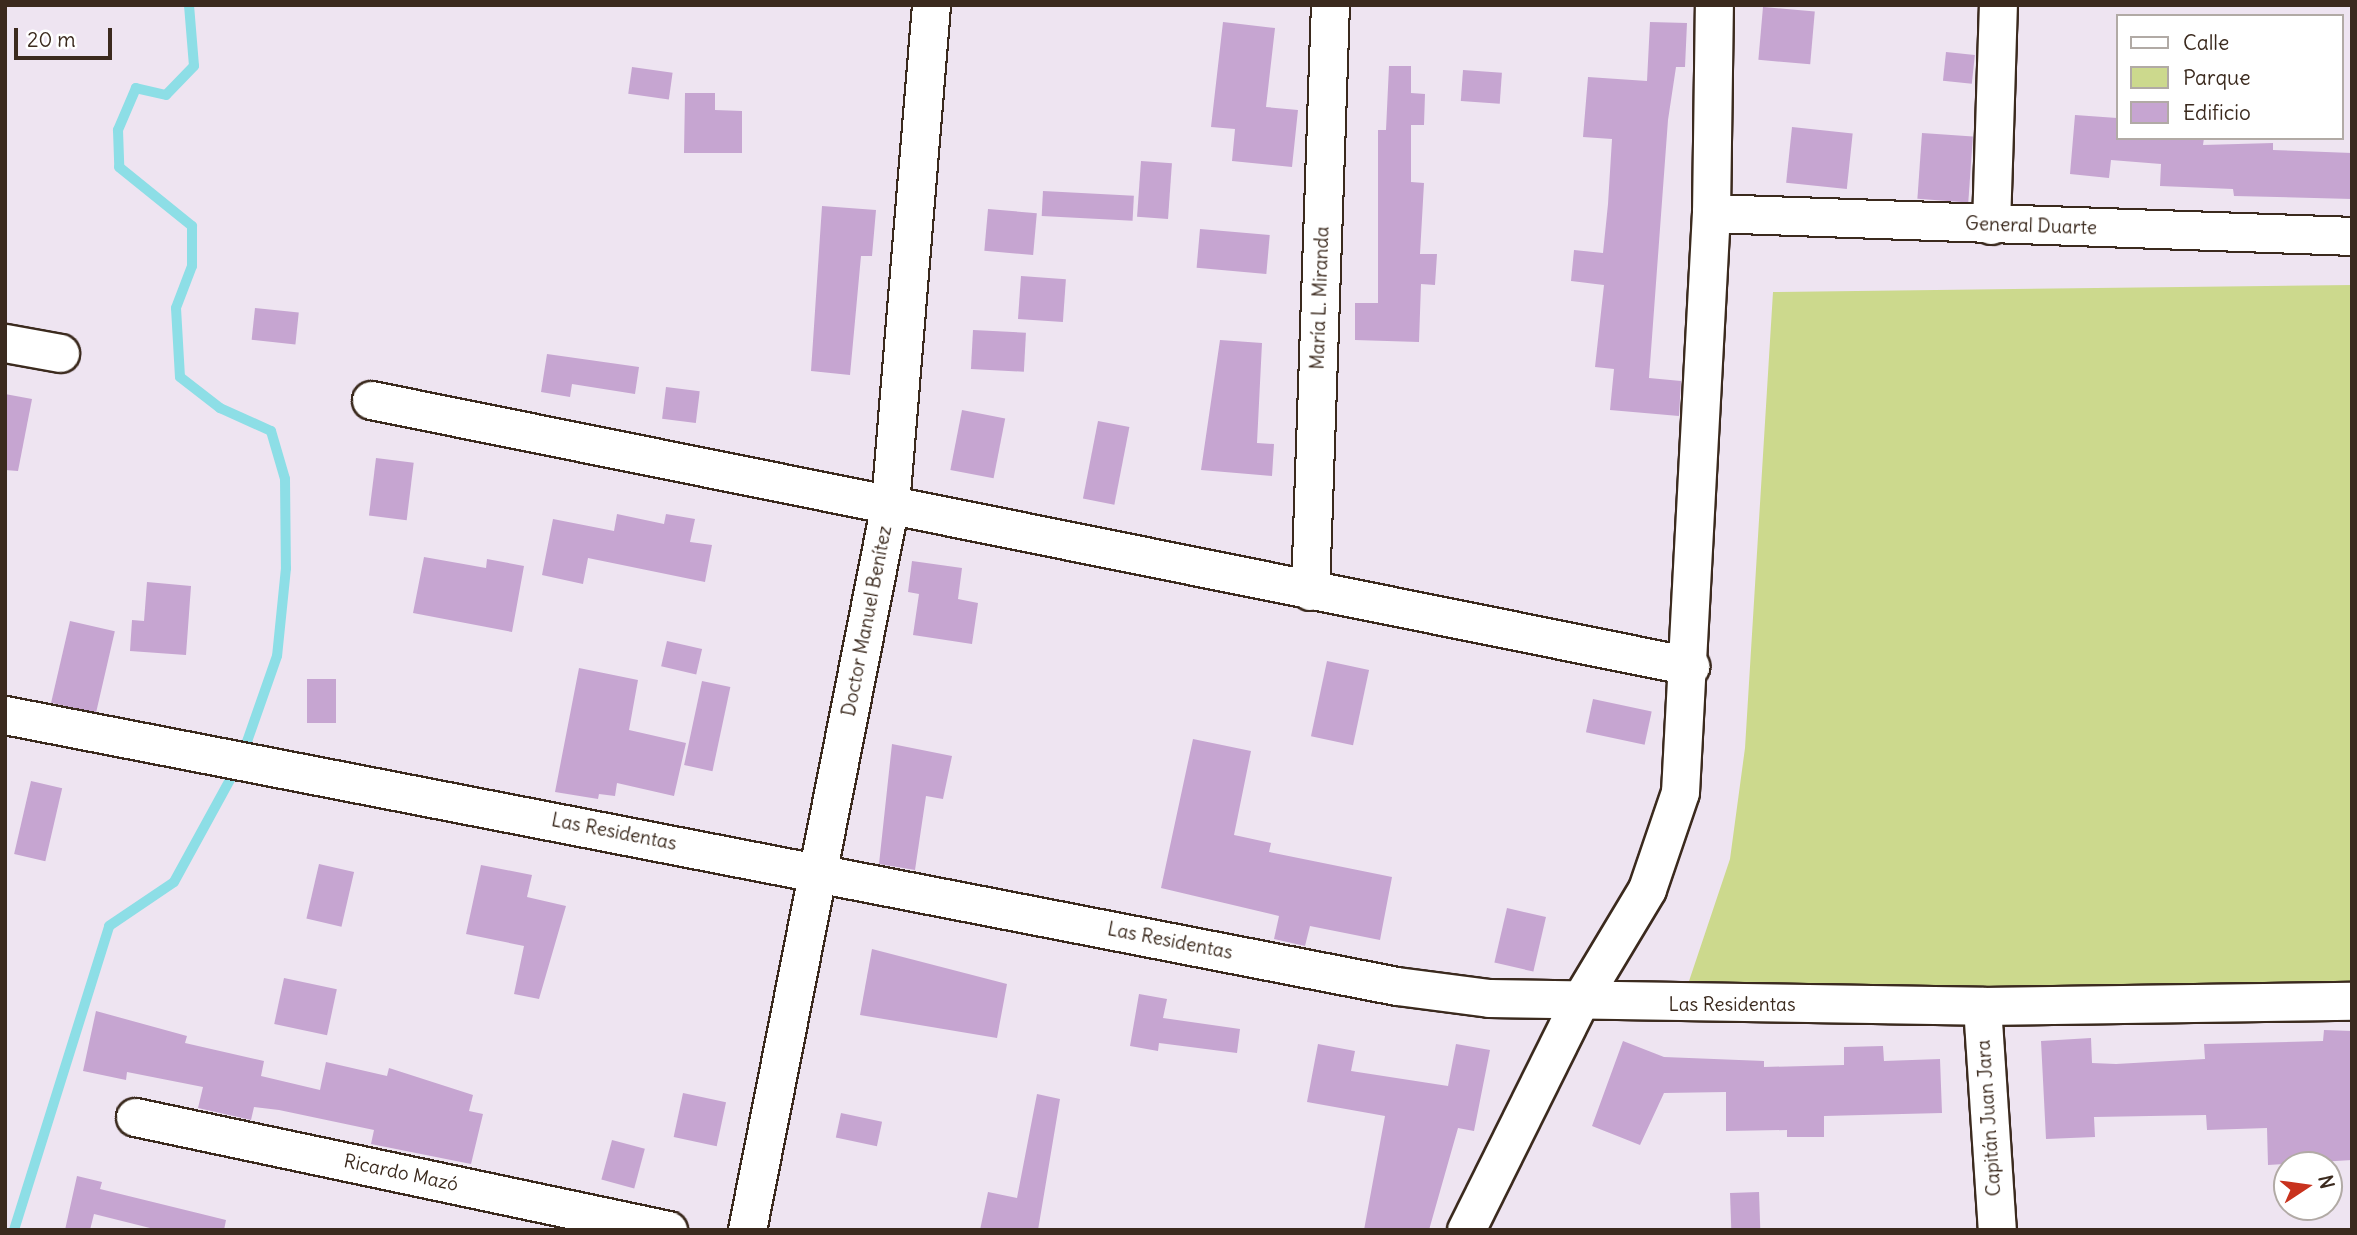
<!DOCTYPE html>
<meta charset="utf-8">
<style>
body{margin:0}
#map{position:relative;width:2357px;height:1235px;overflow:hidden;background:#eee4f1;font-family:Delius,sans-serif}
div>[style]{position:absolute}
.green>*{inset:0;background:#ccd98d}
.stream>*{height:10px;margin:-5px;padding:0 5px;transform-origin:5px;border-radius:5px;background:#8ddee6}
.building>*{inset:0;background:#c6a5d1;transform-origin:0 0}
.roads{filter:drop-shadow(2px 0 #3b2a1e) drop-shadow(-2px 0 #3b2a1e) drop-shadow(0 2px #3b2a1e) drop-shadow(0 -2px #3b2a1e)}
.minor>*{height:37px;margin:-18.5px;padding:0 18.5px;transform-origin:18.5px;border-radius:18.5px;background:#fff}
span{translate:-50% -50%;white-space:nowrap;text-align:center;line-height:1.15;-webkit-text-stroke:6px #fff;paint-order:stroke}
.street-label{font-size:19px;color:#3b2a1e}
.frame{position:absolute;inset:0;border:7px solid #3b2a1e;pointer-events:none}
.legend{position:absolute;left:2116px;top:14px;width:228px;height:126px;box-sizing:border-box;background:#fff;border:2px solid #b1aaa5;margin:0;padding:9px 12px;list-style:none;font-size:21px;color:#3b2a1e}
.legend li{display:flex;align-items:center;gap:14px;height:35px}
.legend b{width:35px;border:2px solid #b1aaa5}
.north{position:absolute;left:2273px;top:1151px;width:70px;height:70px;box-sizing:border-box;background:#fff;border:2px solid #b1aaa5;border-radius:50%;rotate:77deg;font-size:19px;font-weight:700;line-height:28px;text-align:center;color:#3b2a1e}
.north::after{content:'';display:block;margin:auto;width:24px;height:32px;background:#c8321e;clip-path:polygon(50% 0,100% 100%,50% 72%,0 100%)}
.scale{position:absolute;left:14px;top:28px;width:98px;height:32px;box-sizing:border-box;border:4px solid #3b2a1e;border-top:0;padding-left:9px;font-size:21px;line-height:24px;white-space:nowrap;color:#3b2a1e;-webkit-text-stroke:5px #fff;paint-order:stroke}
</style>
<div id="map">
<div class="green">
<div style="clip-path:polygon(2352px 285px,2352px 987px,1684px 996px,1730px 859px,1745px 748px,1773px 292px)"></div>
</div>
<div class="stream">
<div style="left:189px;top:5px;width:61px;rotate:85.3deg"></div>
<div style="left:194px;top:66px;width:40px;rotate:134deg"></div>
<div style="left:166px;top:95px;width:31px;rotate:-167deg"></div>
<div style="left:136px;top:88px;width:46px;rotate:113.2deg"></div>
<div style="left:118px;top:130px;width:37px;rotate:88deg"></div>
<div style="left:119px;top:167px;width:94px;rotate:38.9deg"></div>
<div style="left:192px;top:226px;width:40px;rotate:90deg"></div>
<div style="left:192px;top:266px;width:45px;rotate:110.9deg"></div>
<div style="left:176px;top:308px;width:69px;rotate:86.7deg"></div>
<div style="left:180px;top:377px;width:51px;rotate:37.8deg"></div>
<div style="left:220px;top:408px;width:56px;rotate:24.3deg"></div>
<div style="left:271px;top:431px;width:50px;rotate:73.7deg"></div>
<div style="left:285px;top:479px;width:89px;rotate:89.4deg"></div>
<div style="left:286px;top:568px;width:88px;rotate:95.8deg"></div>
<div style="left:277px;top:656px;width:103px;rotate:109.3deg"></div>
<div style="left:14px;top:1230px;width:318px;rotate:-72.6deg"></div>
<div style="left:109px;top:926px;width:78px;rotate:-34.1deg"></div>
<div style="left:174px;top:882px;width:131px;rotate:-61.3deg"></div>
</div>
<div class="building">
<div style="left:1763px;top:7px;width:52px;height:53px;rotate:5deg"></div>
<div style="clip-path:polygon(1223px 22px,1275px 28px,1266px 107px,1298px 110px,1292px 167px,1232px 161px,1235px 129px,1211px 127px)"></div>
<div style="clip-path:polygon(1650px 22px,1687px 23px,1685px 67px,1676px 67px,1668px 120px,1649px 378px,1681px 381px,1679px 416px,1610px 410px,1614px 369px,1595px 367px,1604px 285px,1571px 281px,1574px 250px,1603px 253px,1608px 204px,1612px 139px,1583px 137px,1588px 77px,1647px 81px)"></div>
<div style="left:1946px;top:52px;width:29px;height:29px;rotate:6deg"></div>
<div style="clip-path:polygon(1389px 66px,1411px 66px,1411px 93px,1425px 94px,1424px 125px,1411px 125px,1411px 182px,1424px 183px,1420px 254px,1437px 254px,1435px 285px,1421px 284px,1419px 342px,1355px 340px,1355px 303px,1378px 303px,1378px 130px,1386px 130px)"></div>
<div style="left:632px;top:67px;width:41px;height:27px;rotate:8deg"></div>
<div style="left:1463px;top:70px;width:39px;height:31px;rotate:4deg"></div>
<div style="clip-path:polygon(685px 93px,715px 93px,715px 110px,742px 111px,742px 153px,684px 153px)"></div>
<div style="clip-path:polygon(2075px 115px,2117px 118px,2117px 138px,2204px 138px,2203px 145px,2273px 143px,2273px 150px,2352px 153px,2352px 199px,2234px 196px,2233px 189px,2160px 186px,2161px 164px,2111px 160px,2109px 178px,2070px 174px)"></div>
<div style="left:1792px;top:127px;width:61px;height:56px;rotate:6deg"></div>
<div style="left:1922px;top:133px;width:51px;height:66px;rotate:4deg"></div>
<div style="left:1141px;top:161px;width:31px;height:56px;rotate:4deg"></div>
<div style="left:1043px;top:191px;width:91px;height:25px;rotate:3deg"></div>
<div style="clip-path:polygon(822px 206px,876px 210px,872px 256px,861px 256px,850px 375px,811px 371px)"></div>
<div style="left:988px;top:209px;width:49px;height:42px;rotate:5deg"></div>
<div style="left:1200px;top:229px;width:70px;height:39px;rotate:5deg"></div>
<div style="left:1021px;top:276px;width:45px;height:43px;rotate:4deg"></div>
<div style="left:255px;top:308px;width:44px;height:32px;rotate:6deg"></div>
<div style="left:973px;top:330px;width:53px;height:39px;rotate:3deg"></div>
<div style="clip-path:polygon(1220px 340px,1262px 343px,1257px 443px,1274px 444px,1272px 476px,1201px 470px)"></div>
<div style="clip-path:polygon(547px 354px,639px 367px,635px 394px,572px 384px,570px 397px,541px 392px)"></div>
<div style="left:666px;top:387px;width:34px;height:32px;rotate:7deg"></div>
<div style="clip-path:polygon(5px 394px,32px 399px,18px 471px,5px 470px)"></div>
<div style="left:962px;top:410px;width:44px;height:61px;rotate:11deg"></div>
<div style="left:1098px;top:421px;width:32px;height:79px;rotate:11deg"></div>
<div style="left:376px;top:458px;width:38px;height:58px;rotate:7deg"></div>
<div style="clip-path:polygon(617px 514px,664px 524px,666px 514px,695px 519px,690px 542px,712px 545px,705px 582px,588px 558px,583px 584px,542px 575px,553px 519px,614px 531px)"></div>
<div style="clip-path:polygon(424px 557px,486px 568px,487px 559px,524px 566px,512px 632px,413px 613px)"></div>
<div style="clip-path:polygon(912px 561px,962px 568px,958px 599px,978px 603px,972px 644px,913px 635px,919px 594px,908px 592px)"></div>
<div style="clip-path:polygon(147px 582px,191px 586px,186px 655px,130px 651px,132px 620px,144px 621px)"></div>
<div style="left:70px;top:621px;width:46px;height:84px;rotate:13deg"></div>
<div style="left:667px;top:641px;width:36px;height:26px;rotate:13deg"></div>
<div style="left:1327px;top:661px;width:43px;height:77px;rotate:12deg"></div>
<div style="clip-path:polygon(579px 668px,638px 680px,629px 730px,686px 743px,674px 796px,617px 783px,615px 796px,599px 794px,598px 799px,555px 792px)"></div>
<div style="left:307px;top:679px;width:29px;height:44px"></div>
<div style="left:702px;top:681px;width:29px;height:86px;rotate:12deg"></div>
<div style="left:1593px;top:699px;width:60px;height:34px;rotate:12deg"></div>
<div style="clip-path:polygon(1193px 739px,1251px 751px,1234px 835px,1271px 843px,1269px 852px,1392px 877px,1380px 940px,1310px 926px,1305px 946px,1274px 939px,1279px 916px,1161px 888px)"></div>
<div style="clip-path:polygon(892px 744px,952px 756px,943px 799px,926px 796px,915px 870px,879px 864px)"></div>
<div style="left:31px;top:781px;width:32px;height:75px;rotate:13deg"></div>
<div style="left:319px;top:864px;width:36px;height:56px;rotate:13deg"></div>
<div style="clip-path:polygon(481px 865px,532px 875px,527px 897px,566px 906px,539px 999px,514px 994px,524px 946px,466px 934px)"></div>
<div style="left:1507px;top:908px;width:40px;height:56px;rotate:13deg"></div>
<div style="clip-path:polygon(872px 949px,1007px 984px,997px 1038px,860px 1015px)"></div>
<div style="left:284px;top:978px;width:54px;height:47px;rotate:12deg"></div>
<div style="clip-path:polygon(1139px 994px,1167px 999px,1163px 1018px,1240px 1029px,1237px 1053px,1159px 1043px,1158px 1051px,1130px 1046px)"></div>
<div style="clip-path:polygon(96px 1011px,187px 1036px,185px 1043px,264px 1061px,261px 1076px,320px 1090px,326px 1062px,387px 1076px,389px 1068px,473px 1095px,469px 1111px,483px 1114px,471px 1164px,371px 1144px,374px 1130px,279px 1110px,254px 1107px,251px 1120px,198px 1108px,203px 1087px,127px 1072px,126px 1080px,83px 1071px)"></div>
<div style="clip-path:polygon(2324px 1030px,2352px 1031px,2352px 1160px,2268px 1165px,2267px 1128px,2207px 1130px,2206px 1115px,2094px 1117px,2095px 1137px,2046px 1139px,2041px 1041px,2091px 1038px,2092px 1063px,2116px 1064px,2205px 1059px,2204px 1044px,2323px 1041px)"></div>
<div style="clip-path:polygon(1623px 1041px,1664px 1057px,1764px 1061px,1764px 1067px,1844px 1065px,1844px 1047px,1883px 1046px,1884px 1061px,1940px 1059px,1942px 1113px,1824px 1116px,1824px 1137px,1787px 1137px,1787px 1130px,1726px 1131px,1726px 1092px,1664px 1093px,1640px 1145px,1592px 1126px)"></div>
<div style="clip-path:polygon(1318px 1044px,1355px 1051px,1351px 1071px,1448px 1086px,1456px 1044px,1490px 1050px,1474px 1131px,1458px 1128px,1429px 1230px,1364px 1230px,1385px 1116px,1307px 1102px)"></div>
<div style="left:683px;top:1093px;width:44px;height:45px;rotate:12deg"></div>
<div style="clip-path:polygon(1037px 1094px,1060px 1099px,1038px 1230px,980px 1230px,988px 1192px,1017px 1198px)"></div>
<div style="left:841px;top:1113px;width:42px;height:25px;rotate:12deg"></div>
<div style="left:612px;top:1140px;width:34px;height:41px;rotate:15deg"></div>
<div style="clip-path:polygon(77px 1176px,102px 1182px,100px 1189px,226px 1220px,224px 1230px,158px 1230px,94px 1214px,90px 1230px,65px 1230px)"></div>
<div style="left:1759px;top:1192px;width:38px;height:29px;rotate:88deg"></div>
</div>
<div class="roads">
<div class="minor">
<div style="left:1711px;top:213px;width:641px;rotate:2.05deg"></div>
<div style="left:1991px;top:225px;width:220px;rotate:-88.2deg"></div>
<div style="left:5px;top:343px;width:56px;rotate:10.3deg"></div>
<div style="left:371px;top:400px;width:1346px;rotate:11.4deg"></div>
<div style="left:1310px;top:591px;width:586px;rotate:-88.05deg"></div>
<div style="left:5px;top:715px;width:1418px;rotate:11.02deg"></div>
<div style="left:1397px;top:986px;width:93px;rotate:7.4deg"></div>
<div style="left:1489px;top:998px;width:493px;rotate:0.9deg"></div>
<div style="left:1982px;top:1006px;width:370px;rotate:-0.8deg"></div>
<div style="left:1982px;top:1006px;width:225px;rotate:86.2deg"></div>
<div style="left:135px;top:1117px;width:545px;rotate:11.97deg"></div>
<div style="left:747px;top:1230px;width:740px;rotate:-78.86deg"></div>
<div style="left:890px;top:504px;width:501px;rotate:-85.3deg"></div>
<div style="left:1466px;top:1230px;width:252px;rotate:-63.6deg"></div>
<div style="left:1578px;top:1004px;width:134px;rotate:-59deg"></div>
<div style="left:1647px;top:889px;width:102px;rotate:-71.2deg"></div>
<div style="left:1680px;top:792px;width:580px;rotate:-86.94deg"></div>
<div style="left:1711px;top:213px;width:208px;rotate:-89.2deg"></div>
</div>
</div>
<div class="street-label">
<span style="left:2031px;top:226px;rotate:2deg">General Duarte</span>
<span style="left:1320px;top:298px;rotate:-88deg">María L. Miranda</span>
<span style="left:867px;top:621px;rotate:-79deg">Doctor Manuel Benítez</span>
<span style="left:614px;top:832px;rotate:11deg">Las Residentas</span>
<span style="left:1170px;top:941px;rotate:11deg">Las Residentas</span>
<span style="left:1732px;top:1005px">Las Residentas</span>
<span style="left:1989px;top:1118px;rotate:-94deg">Capitán Juan Jara</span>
<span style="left:401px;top:1173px;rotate:12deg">Ricardo Mazó</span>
</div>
<div class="frame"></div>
<ul class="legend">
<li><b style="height:9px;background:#fff"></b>Calle</li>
<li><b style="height:19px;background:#ccd98d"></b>Parque</li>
<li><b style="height:19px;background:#c6a5d1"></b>Edificio</li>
</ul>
<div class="north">N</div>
<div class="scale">20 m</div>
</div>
